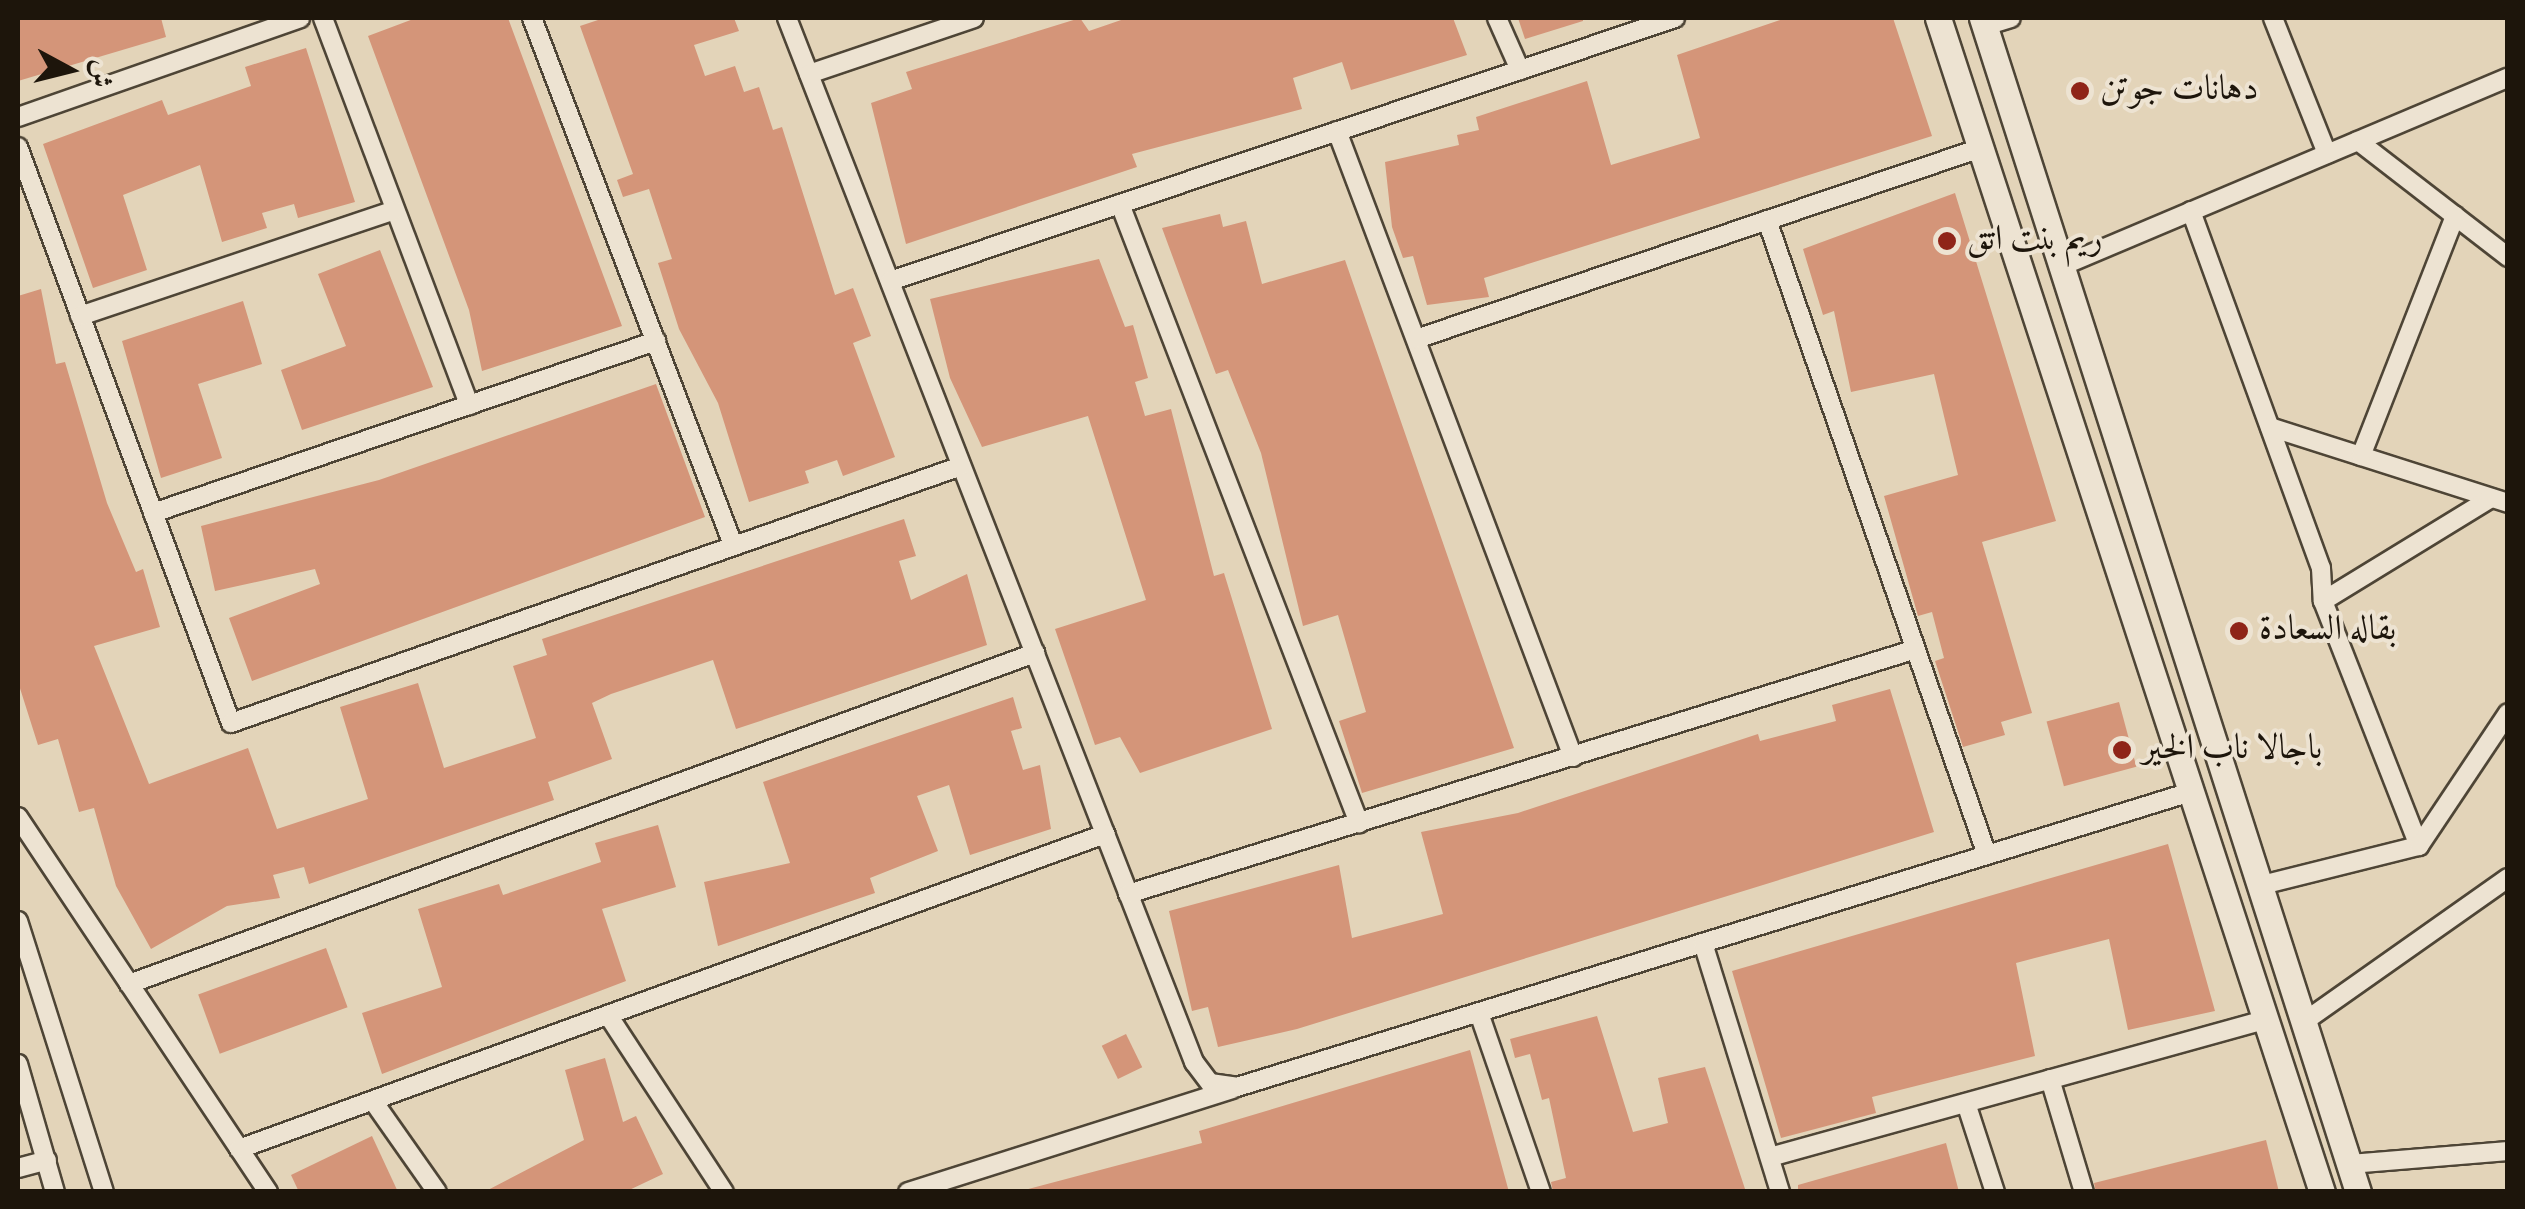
<!DOCTYPE html>
<meta charset="utf-8">
<style>
body{margin:0}
#map{position:relative;width:2525px;height:1209px;overflow:hidden;background:#e3d4b9;font-family:"Sorts Mill Goudy",Amiri,serif}
div>[style]{position:absolute}
.building>*{inset:0;background:#d49579;transform-origin:0 0}
.roads{filter:drop-shadow(2px 0 #4e4536) drop-shadow(-2px 0 #4e4536) drop-shadow(0 2px #4e4536) drop-shadow(0 -2px #4e4536)}
.minor>*{height:18px;margin:-9px;padding:0 9px;transform-origin:9px;border-radius:9px;background:#ede3d2}
.secondary>*{height:25px;margin:-12.5px;padding:0 12.5px;transform-origin:12.5px;border-radius:12.5px;background:#ede3d2}
.dots>*{width:28px;height:28px;translate:-50% -50%;box-sizing:border-box;border:5px solid #ede3d2;border-radius:50%}
span{translate:-50% -50%;white-space:nowrap;text-align:center;line-height:1.15;-webkit-text-stroke:8px #ede3d2;paint-order:stroke}
.poi-label{font-size:35px;color:#1d150b}
.left{translate:0 -50%;text-align:left}
.frame{position:absolute;inset:0;border:20px solid #1d150b;pointer-events:none}
.north{position:absolute;left:20px;top:20px;width:100px;height:100px;-webkit-text-stroke:8px #ede3d2;paint-order:stroke;rotate:97deg;font-size:28px;font-weight:700;line-height:40px;text-align:center;color:#1d150b}
.north::after{content:'';display:block;margin:auto;width:35px;height:45px;background:#1d150b;clip-path:polygon(50% 0,100% 100%,50% 72%,0 100%)}
</style>
<div id="map">
<div class="building">
<div style="clip-path:polygon(18px 18px,161px 18px,166px 37px,18px 81px)"></div>
<div style="clip-path:polygon(416px 18px,508px 18px,622px 326px,482px 371px,469px 310px,368px 36px)"></div>
<div style="clip-path:polygon(604px 18px,734px 18px,739px 31px,694px 45px,705px 76px,735px 66px,744px 92px,759px 87px,773px 130px,782px 127px,835px 295px,853px 288px,871px 336px,853px 343px,895px 457px,843px 476px,837px 460px,805px 471px,809px 483px,749px 502px,718px 403px,679px 329px,658px 263px,672px 259px,649px 189px,623px 197px,617px 180px,633px 174px,580px 26px)"></div>
<div style="clip-path:polygon(1080px 18px,1089px 31px,1127px 18px,1453px 18px,1467px 55px,1351px 90px,1342px 62px,1293px 78px,1302px 109px,1132px 154px,1137px 167px,906px 244px,871px 103px,912px 89px,906px 72px)"></div>
<div style="clip-path:polygon(1518px 18px,1583px 18px,1583px 21px,1525px 39px)"></div>
<div style="clip-path:polygon(1786px 18px,1893px 18px,1932px 136px,1484px 278px,1489px 297px,1427px 305px,1413px 256px,1403px 258px,1392px 227px,1385px 162px,1459px 145px,1457px 135px,1479px 130px,1476px 117px,1587px 81px,1611px 165px,1700px 138px,1677px 55px)"></div>
<div style="clip-path:polygon(306px 48px,355px 202px,298px 218px,294px 204px,262px 213px,267px 228px,222px 242px,200px 165px,123px 195px,147px 270px,93px 288px,43px 144px,162px 100px,168px 115px,251px 86px,245px 67px)"></div>
<div style="clip-path:polygon(1955px 193px,2056px 521px,1982px 542px,2032px 713px,2001px 722px,2005px 735px,1963px 747px,1935px 661px,1944px 658px,1932px 612px,1918px 616px,1884px 496px,1958px 475px,1934px 374px,1851px 392px,1834px 311px,1823px 315px,1803px 249px)"></div>
<div style="clip-path:polygon(1220px 214px,1223px 227px,1246px 221px,1262px 284px,1345px 260px,1514px 748px,1362px 793px,1339px 721px,1366px 712px,1338px 615px,1303px 626px,1261px 453px,1228px 370px,1216px 374px,1162px 228px)"></div>
<div style="clip-path:polygon(380px 250px,433px 387px,302px 430px,281px 370px,346px 346px,318px 274px)"></div>
<div style="clip-path:polygon(1099px 259px,1125px 327px,1133px 325px,1148px 378px,1135px 382px,1145px 416px,1171px 409px,1214px 576px,1224px 573px,1272px 729px,1140px 773px,1120px 737px,1095px 745px,1055px 629px,1146px 600px,1088px 416px,982px 447px,950px 378px,930px 299px)"></div>
<div style="clip-path:polygon(41px 289px,56px 364px,65px 362px,107px 503px,136px 572px,143px 569px,160px 627px,94px 646px,149px 784px,248px 748px,277px 829px,368px 799px,340px 707px,418px 683px,444px 768px,536px 738px,513px 666px,547px 655px,542px 639px,904px 519px,916px 556px,899px 561px,911px 600px,967px 574px,987px 645px,736px 729px,713px 660px,611px 694px,592px 703px,612px 759px,548px 782px,554px 800px,309px 884px,304px 867px,273px 875px,280px 898px,227px 906px,151px 949px,116px 886px,94px 808px,79px 812px,58px 739px,38px 745px,18px 682px,18px 296px)"></div>
<div style="clip-path:polygon(243px 301px,262px 364px,198px 384px,222px 458px,161px 478px,122px 341px)"></div>
<div style="clip-path:polygon(656px 384px,705px 517px,252px 681px,229px 618px,320px 584px,315px 569px,215px 591px,201px 526px,379px 480px)"></div>
<div style="clip-path:polygon(1890px 689px,1934px 832px,1297px 1029px,1218px 1047px,1208px 1007px,1192px 1011px,1169px 911px,1339px 865px,1352px 938px,1443px 914px,1421px 832px,1518px 813px,1758px 734px,1760px 741px,1836px 721px,1832px 705px)"></div>
<div style="clip-path:polygon(1013px 697px,1022px 728px,1011px 731px,1023px 770px,1040px 765px,1051px 829px,970px 855px,949px 785px,917px 796px,938px 851px,870px 878px,875px 893px,718px 946px,704px 882px,790px 863px,763px 782px)"></div>
<div style="left:2119px;top:702px;width:67px;height:75px;rotate:75deg"></div>
<div style="clip-path:polygon(658px 825px,676px 887px,602px 909px,626px 981px,382px 1074px,362px 1013px,442px 987px,418px 909px,499px 884px,503px 895px,601px 862px,595px 843px)"></div>
<div style="clip-path:polygon(2168px 844px,2215px 1011px,2128px 1030px,2109px 939px,2016px 963px,2035px 1056px,1872px 1097px,1876px 1113px,1781px 1138px,1732px 971px)"></div>
<div style="left:326px;top:948px;width:63px;height:136px;rotate:70deg"></div>
<div style="clip-path:polygon(1597px 1016px,1633px 1132px,1668px 1123px,1658px 1078px,1705px 1067px,1746px 1192px,1553px 1192px,1551px 1182px,1566px 1178px,1549px 1098px,1542px 1100px,1530px 1054px,1515px 1058px,1510px 1039px)"></div>
<div style="left:1126px;top:1034px;width:37px;height:27px;rotate:64deg"></div>
<div style="clip-path:polygon(1470px 1050px,1509px 1192px,1017px 1192px,1202px 1143px,1199px 1131px)"></div>
<div style="clip-path:polygon(605px 1058px,623px 1122px,636px 1116px,663px 1174px,625px 1192px,484px 1192px,584px 1140px,565px 1070px)"></div>
<div style="clip-path:polygon(372px 1136px,398px 1192px,299px 1192px,291px 1175px)"></div>
<div style="clip-path:polygon(2266px 1140px,2279px 1192px,2096px 1192px,2094px 1183px)"></div>
<div style="clip-path:polygon(1946px 1143px,1959px 1192px,1798px 1192px,1798px 1185px)"></div>
</div>
<div class="roads">
<div class="minor">
<div style="left:323px;top:18px;width:414px;rotate:69.3deg"></div>
<div style="left:532px;top:18px;width:561px;rotate:69.11deg"></div>
<div style="left:787px;top:18px;width:1121px;rotate:68.7deg"></div>
<div style="left:1194px;top:1062px;width:26px;rotate:53deg"></div>
<div style="left:1210px;top:1083px;width:27px;rotate:8deg"></div>
<div style="left:1237px;top:1087px;width:1002px;rotate:-17.19deg"></div>
<div style="left:1497px;top:18px;width:57px;rotate:66.1deg"></div>
<div style="left:2273px;top:18px;width:146px;rotate:68.3deg"></div>
<div style="left:1985px;top:26px;width:27px;rotate:-17deg"></div>
<div style="left:809px;top:74px;width:174px;rotate:-18.7deg"></div>
<div style="left:18px;top:117px;width:299px;rotate:-19.3deg"></div>
<div style="left:1337px;top:131px;width:669px;rotate:69.34deg"></div>
<div style="left:2358px;top:141px;width:190px;rotate:37.7deg"></div>
<div style="left:18px;top:147px;width:614px;rotate:69.71deg"></div>
<div style="left:231px;top:723px;width:774px;rotate:-19.39deg"></div>
<div style="left:1120px;top:204px;width:664px;rotate:68.89deg"></div>
<div style="left:2191px;top:211px;width:380px;rotate:70deg"></div>
<div style="left:2321px;top:568px;width:33px;rotate:87deg"></div>
<div style="left:2323px;top:601px;width:263px;rotate:68.6deg"></div>
<div style="left:1767px;top:220px;width:672px;rotate:70.89deg"></div>
<div style="left:2062px;top:266px;width:484px;rotate:-22.9deg"></div>
<div style="left:890px;top:281px;width:828px;rotate:-18.52deg"></div>
<div style="left:80px;top:316px;width:332px;rotate:-18.6deg"></div>
<div style="left:1416px;top:339px;width:596px;rotate:-18.68deg"></div>
<div style="left:2270px;top:427px;width:250px;rotate:17.7deg"></div>
<div style="left:2361px;top:456px;width:258px;rotate:-68.6deg"></div>
<div style="left:153px;top:513px;width:532px;rotate:-18.88deg"></div>
<div style="left:2323px;top:601px;width:197px;rotate:-31.5deg"></div>
<div style="left:18px;top:817px;width:451px;rotate:56.3deg"></div>
<div style="left:2262px;top:885px;width:162px;rotate:-14deg"></div>
<div style="left:2419px;top:846px;width:160px;rotate:-56.2deg"></div>
<div style="left:1128px;top:894px;width:825px;rotate:-17.27deg"></div>
<div style="left:18px;top:921px;width:284px;rotate:72.4deg"></div>
<div style="left:1703px;top:943px;width:261px;rotate:72.8deg"></div>
<div style="left:129px;top:984px;width:965px;rotate:-20.07deg"></div>
<div style="left:1479px;top:1013px;width:189px;rotate:70.9deg"></div>
<div style="left:608px;top:1015px;width:212px;rotate:56.8deg"></div>
<div style="left:2305px;top:1021px;width:248px;rotate:-35.2deg"></div>
<div style="left:18px;top:1064px;width:133px;rotate:73.9deg"></div>
<div style="left:2050px;top:1079px;width:118px;rotate:73.3deg"></div>
<div style="left:373px;top:1101px;width:111px;rotate:54.9deg"></div>
<div style="left:1966px;top:1103px;width:94px;rotate:72deg"></div>
<div style="left:239px;top:1149px;width:922px;rotate:-19.99deg"></div>
<div style="left:1770px;top:1157px;width:517px;rotate:-15.49deg"></div>
<div style="left:2350px;top:1164px;width:159px;rotate:-4.7deg"></div>
<div style="left:18px;top:1168px;width:30px;rotate:-15deg"></div>
<div style="left:908px;top:1192px;width:340px;rotate:-17.6deg"></div>
</div>
<div class="secondary">
<div style="left:1938px;top:18px;width:1235px;rotate:71.89deg"></div>
<div style="left:1982px;top:18px;width:1233px;rotate:72.24deg"></div>
</div>
</div>
<div class="dots">
<div style="left:2080px;top:91px;background:#8f2418"></div>
<div style="left:1947px;top:241px;background:#8f2418"></div>
<div style="left:2239px;top:631px;background:#8f2418"></div>
<div style="left:2122px;top:750px;background:#8f2418"></div>
</div>
<div class="poi-label">
<span class="left" style="left:2100px;top:91px">دهانات جوتن</span>
<span class="left" style="left:1967px;top:241px">ريم بنت اتق</span>
<span class="left" style="left:2259px;top:631px">بقاله السعادة</span>
<span class="left" style="left:2142px;top:750px">باجالا ناب الخير</span>
</div>
<div class="frame"></div>
<div class="north">ش</div>
</div>
